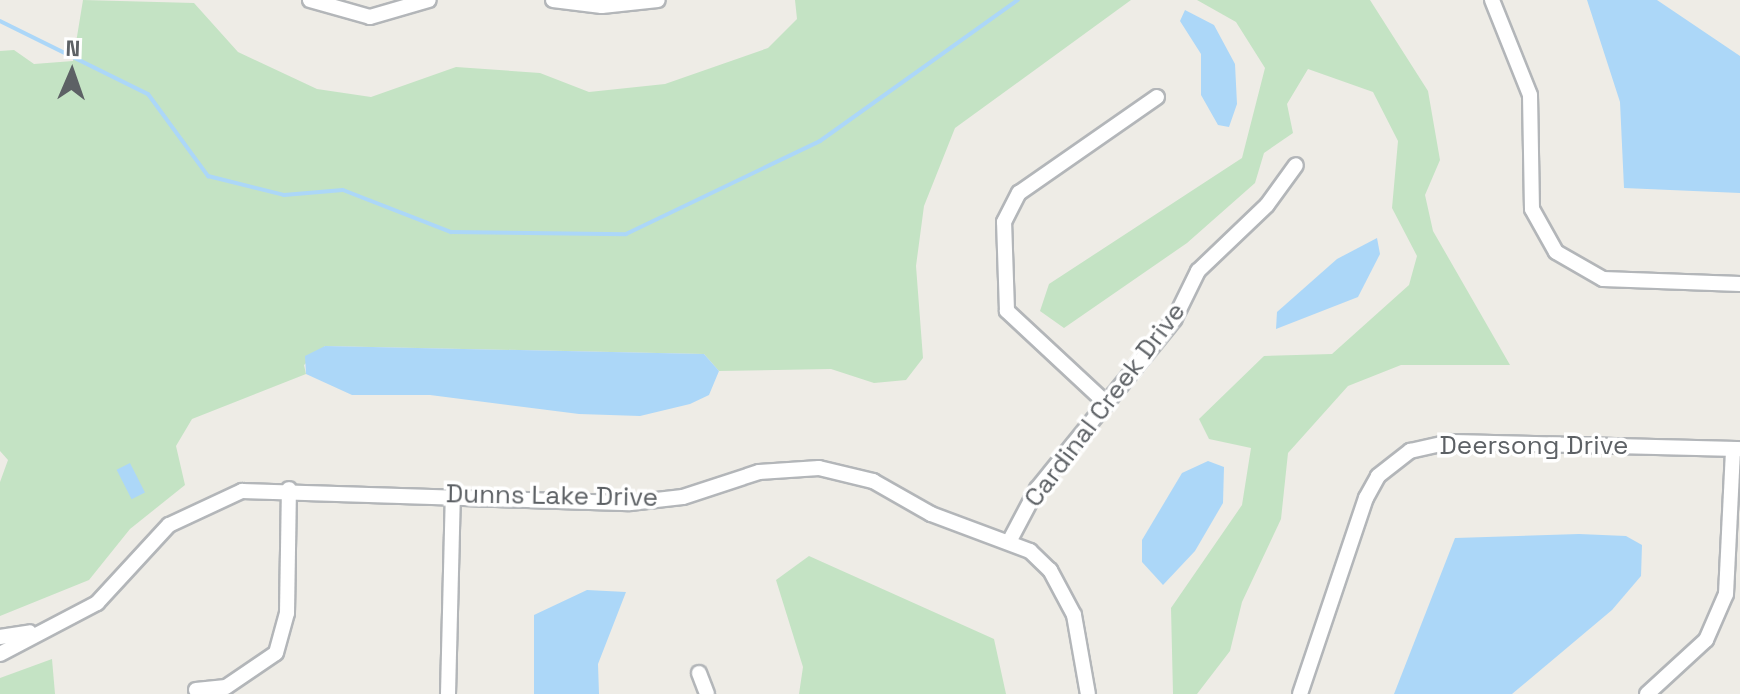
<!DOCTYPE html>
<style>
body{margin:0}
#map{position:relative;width:1740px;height:694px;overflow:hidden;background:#eeece6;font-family:"Space Grotesk",sans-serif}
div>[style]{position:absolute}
.green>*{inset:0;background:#c4e3c4}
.water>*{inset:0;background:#acd7f8;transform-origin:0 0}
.stream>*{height:4px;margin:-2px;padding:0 2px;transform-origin:2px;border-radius:2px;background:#acd7f8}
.roads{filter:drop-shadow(2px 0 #b3b6b9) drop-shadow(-2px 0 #b3b6b9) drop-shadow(0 2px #b3b6b9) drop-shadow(0 -2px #b3b6b9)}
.street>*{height:14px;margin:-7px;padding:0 7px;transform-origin:7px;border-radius:7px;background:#fff}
span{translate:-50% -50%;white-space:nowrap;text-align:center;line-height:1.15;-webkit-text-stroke:7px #fff;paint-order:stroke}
.street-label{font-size:26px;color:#5d6165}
.north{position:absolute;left:32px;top:32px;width:80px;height:80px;-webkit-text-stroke:6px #fff;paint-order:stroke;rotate:2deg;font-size:22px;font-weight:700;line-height:32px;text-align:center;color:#5d6165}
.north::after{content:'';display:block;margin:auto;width:28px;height:36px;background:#5d6165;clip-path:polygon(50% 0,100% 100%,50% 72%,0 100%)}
</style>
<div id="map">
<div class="green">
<div style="clip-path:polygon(83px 0,194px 3px,238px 52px,317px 89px,371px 97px,456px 67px,540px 73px,589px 92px,665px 84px,768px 48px,797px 19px,795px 0,1131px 0,955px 128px,924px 206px,916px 266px,923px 358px,906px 380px,874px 383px,831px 369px,719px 371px,704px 354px,325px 346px,304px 365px,306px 374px,192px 419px,176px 446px,185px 485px,130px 529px,89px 580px,0 616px,0 482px,8px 460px,0 451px,0 51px,14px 50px,34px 64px,73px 61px)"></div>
<div style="clip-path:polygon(1197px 0,1370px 0,1428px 91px,1440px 160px,1425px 195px,1433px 231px,1510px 365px,1401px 365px,1348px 386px,1288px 453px,1281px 519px,1242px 602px,1230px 651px,1197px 694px,1173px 694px,1171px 608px,1242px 505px,1251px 448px,1209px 439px,1199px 419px,1264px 356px,1332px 354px,1409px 285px,1417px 256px,1392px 208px,1398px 141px,1373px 92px,1308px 69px,1287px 104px,1293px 133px,1264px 153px,1255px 183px,1187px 243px,1064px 328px,1040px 311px,1049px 284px,1242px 158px,1265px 68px,1236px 22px)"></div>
<div style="clip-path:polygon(809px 556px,994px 639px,1006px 694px,799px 694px,803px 667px,776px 580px)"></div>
<div style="clip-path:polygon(52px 659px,55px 694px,0 694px,0 678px)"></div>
</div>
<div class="water">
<div style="clip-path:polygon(1587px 0,1657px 0,1740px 56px,1740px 193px,1624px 188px,1620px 102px)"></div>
<div style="clip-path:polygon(1185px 10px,1214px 25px,1235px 64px,1237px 104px,1229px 127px,1218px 125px,1201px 95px,1201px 54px,1180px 21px)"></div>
<div style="clip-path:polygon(1377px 238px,1380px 254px,1358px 297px,1276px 329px,1277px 312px,1337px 259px)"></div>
<div style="clip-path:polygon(325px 346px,704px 354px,719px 371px,709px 395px,690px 404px,640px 416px,579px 414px,430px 395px,352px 395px,306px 374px,305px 356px)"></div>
<div style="clip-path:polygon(1208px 461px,1224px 467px,1223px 503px,1195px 551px,1163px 585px,1142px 562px,1142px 540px,1182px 473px)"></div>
<div style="left:130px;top:463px;width:33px;height:15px;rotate:63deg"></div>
<div style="clip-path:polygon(1579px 534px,1626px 536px,1642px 545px,1641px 576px,1612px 610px,1512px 694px,1394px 694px,1455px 538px)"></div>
<div style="clip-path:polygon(587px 590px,626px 592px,598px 664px,599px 694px,534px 694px,534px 615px)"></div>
</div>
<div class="stream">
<div style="left:0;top:21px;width:165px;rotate:26.3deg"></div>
<div style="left:148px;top:94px;width:102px;rotate:53.8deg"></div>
<div style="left:208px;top:176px;width:78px;rotate:14deg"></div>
<div style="left:284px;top:195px;width:59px;rotate:-4.8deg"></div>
<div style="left:343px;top:190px;width:116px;rotate:21.3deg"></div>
<div style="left:451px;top:232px;width:175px;rotate:0.7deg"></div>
<div style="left:626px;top:234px;width:215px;rotate:-25.6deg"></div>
<div style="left:820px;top:141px;width:243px;rotate:-35.5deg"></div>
</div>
<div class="roads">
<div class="street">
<div style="left:310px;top:0;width:62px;rotate:15.8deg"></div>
<div style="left:370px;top:17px;width:61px;rotate:-16.1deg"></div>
<div style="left:553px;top:0;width:49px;rotate:7deg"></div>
<div style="left:602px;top:6px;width:56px;rotate:-6.1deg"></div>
<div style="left:1492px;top:0;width:102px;rotate:68.2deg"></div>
<div style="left:1530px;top:95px;width:114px;rotate:89deg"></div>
<div style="left:1532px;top:209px;width:49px;rotate:60.8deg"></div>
<div style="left:1556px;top:252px;width:54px;rotate:29.9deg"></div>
<div style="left:1603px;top:279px;width:137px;rotate:2.1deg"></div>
<div style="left:1107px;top:404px;width:137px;rotate:-137.1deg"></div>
<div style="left:1007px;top:311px;width:89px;rotate:-91.9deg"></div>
<div style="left:1004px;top:222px;width:33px;rotate:-63deg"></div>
<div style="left:1019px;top:193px;width:168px;rotate:-34.8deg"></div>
<div style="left:1010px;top:540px;width:58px;rotate:-62.1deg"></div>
<div style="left:1037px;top:489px;width:218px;rotate:-51deg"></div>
<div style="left:1174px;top:320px;width:55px;rotate:-63.9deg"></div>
<div style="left:1198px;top:271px;width:95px;rotate:-43.7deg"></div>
<div style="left:1267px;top:205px;width:49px;rotate:-54.1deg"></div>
<div style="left:0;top:637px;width:30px;rotate:-9deg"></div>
<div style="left:0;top:654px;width:110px;rotate:-27.7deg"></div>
<div style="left:97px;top:603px;width:106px;rotate:-47.3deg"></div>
<div style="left:169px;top:525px;width:81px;rotate:-25deg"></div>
<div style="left:242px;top:491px;width:388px;rotate:1.8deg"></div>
<div style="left:630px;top:503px;width:53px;rotate:-6.5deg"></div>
<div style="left:683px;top:497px;width:80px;rotate:-18.2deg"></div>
<div style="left:759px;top:472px;width:60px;rotate:-3.8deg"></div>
<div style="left:819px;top:468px;width:56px;rotate:13.5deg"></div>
<div style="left:873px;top:481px;width:67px;rotate:29.6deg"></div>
<div style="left:931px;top:514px;width:106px;rotate:20.5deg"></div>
<div style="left:1030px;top:551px;width:28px;rotate:44deg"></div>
<div style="left:1050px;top:570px;width:51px;rotate:61.9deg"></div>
<div style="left:1074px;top:615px;width:80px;rotate:80deg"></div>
<div style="left:699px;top:673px;width:22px;rotate:69deg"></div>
<div style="left:196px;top:690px;width:30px;rotate:-6deg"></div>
<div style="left:226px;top:687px;width:60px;rotate:-34.2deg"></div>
<div style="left:276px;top:653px;width:41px;rotate:-74.6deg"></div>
<div style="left:287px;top:613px;width:124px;rotate:-89.1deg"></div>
<div style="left:448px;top:694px;width:200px;rotate:-88.6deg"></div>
<div style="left:1300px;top:694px;width:207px;rotate:-71.4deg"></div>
<div style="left:1366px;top:498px;width:25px;rotate:-61deg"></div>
<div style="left:1378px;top:476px;width:41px;rotate:-38deg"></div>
<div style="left:1410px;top:451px;width:41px;rotate:-12.7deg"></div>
<div style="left:1450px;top:442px;width:290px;rotate:1.4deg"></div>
<div style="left:1647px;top:694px;width:80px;rotate:-42.5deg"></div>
<div style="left:1706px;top:640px;width:50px;rotate:-66.5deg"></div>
<div style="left:1726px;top:594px;width:145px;rotate:-87.2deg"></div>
</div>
</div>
<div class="street-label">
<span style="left:1105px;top:405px;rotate:-53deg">Cardinal Creek Drive</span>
<span style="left:1534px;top:446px">Deersong Drive</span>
<span style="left:552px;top:496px;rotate:1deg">Dunns Lake Drive</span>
</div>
<div class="north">N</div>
</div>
